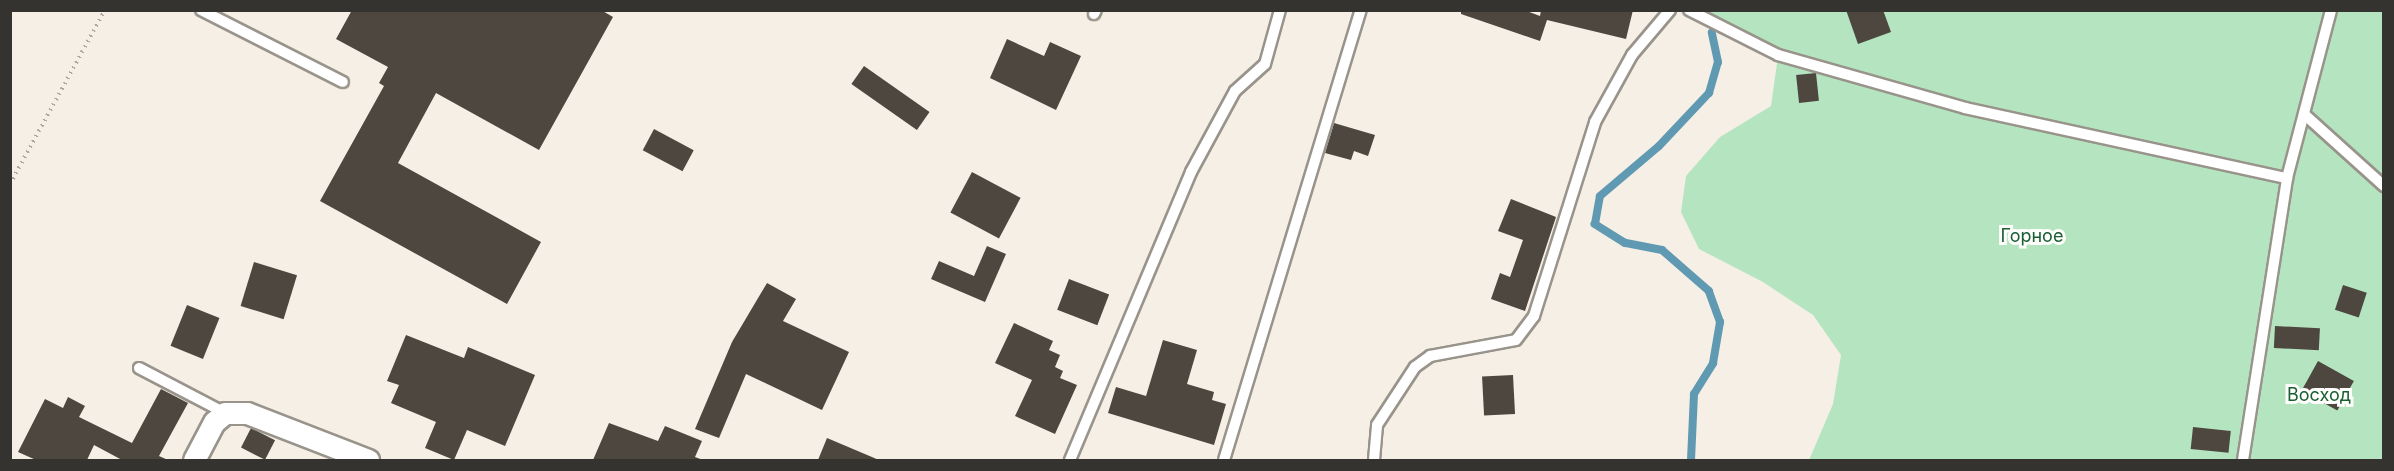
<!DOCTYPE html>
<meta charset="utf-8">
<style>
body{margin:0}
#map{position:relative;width:2394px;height:471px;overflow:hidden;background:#f5efe6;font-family:Inter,sans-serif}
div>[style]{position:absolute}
.green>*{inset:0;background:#b5e5c0}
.stream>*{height:8px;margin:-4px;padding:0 4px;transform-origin:4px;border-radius:4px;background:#609ab2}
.building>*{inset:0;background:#4d4740;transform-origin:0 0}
.path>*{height:4px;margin-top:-2px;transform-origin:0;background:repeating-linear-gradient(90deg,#aca8a1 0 1.5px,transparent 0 6px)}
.roads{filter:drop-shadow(2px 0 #99948b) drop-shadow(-2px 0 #99948b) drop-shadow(0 2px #99948b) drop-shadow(0 -2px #99948b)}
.service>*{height:10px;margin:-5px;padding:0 5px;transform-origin:5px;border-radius:5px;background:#fff}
.minor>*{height:21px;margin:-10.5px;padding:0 10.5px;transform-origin:10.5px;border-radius:10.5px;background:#fff}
span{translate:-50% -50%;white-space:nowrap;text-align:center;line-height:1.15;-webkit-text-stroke:6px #fefdfb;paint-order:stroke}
.park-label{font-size:18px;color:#186033}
.frame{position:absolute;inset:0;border:12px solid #353330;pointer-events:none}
</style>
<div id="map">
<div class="green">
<div style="clip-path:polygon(1689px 11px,2383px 11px,2383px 460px,1809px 460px,1833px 404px,1841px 355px,1813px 315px,1763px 282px,1699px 249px,1681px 212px,1686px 176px,1720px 137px,1771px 106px,1778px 56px)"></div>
</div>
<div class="stream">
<div style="left:1691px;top:460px;width:66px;rotate:-87.4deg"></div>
<div style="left:1694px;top:394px;width:36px;rotate:-58deg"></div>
<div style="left:1713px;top:363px;width:42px;rotate:-80.3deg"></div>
<div style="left:1720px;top:322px;width:33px;rotate:-110deg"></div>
<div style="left:1709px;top:291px;width:62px;rotate:-138.9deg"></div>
<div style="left:1662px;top:250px;width:38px;rotate:-169deg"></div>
<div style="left:1625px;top:243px;width:36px;rotate:-148deg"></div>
<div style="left:1595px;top:224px;width:28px;rotate:-80deg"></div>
<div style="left:1600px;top:196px;width:77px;rotate:-40.3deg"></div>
<div style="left:1659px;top:146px;width:73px;rotate:-46.7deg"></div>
<div style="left:1709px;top:93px;width:32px;rotate:-74deg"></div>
<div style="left:1718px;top:62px;width:30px;rotate:-102deg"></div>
</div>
<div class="building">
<div style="clip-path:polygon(352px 10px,601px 10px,613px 17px,539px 150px,436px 93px,398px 163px,541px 242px,507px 304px,320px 201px,384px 86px,379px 83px,388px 67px,336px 39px)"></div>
<div style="clip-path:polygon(1461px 10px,1524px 10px,1540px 16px,1541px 10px,1633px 10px,1626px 39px,1547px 20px,1540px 41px,1461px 14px)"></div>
<div style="clip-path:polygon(1846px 10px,1883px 10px,1891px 32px,1858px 44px)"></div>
<div style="clip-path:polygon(1007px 39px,1044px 56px,1050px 42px,1081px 56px,1056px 110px,990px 78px)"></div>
<div style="left:864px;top:66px;width:80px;height:22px;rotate:35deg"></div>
<div style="left:1816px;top:73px;width:28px;height:20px;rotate:84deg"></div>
<div style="clip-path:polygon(1334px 123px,1375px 135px,1368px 156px,1354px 151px,1351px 160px,1325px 153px)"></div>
<div style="left:654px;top:129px;width:45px;height:24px;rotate:28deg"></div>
<div style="left:972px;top:172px;width:55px;height:46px;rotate:28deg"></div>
<div style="clip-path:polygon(1511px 199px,1556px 217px,1525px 311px,1491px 299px,1500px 273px,1510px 277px,1523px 240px,1498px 231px)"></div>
<div style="clip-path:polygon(987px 246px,1006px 254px,985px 302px,931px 279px,939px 261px,974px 276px)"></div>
<div style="left:254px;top:262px;width:45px;height:46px;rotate:17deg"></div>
<div style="left:1069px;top:279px;width:43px;height:33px;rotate:21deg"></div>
<div style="clip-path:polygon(767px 283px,796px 299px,783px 321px,849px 352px,822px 410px,746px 374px,719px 438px,695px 429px,732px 342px)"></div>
<div style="left:2343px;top:285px;width:25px;height:26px;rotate:18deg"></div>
<div style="left:187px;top:305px;width:35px;height:44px;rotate:22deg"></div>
<div style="clip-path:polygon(1014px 323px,1053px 341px,1049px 350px,1060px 355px,1055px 367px,1063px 371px,1060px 378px,1077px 385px,1055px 434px,1015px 416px,1032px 380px,995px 363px)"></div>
<div style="left:2275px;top:326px;width:45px;height:22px;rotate:3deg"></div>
<div style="clip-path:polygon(406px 335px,464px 358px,468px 347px,535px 375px,505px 446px,467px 430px,454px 460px,425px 448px,436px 422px,391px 403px,399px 385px,387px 381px)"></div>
<div style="clip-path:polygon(1163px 340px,1197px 350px,1187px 384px,1214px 392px,1212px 400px,1226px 404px,1214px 445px,1108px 413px,1116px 387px,1146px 396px)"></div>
<div style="left:2318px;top:361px;width:41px;height:34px;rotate:29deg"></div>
<div style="left:1513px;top:375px;width:39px;height:31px;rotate:87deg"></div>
<div style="clip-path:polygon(161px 389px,188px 403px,159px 456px,168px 460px,122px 460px,94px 445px,87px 460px,36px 460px,18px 452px,45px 399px,63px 408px,68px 397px,85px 406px,79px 417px,132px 443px)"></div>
<div style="clip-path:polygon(609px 423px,658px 441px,665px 426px,702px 441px,695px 457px,703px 460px,593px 460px)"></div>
<div style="left:2193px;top:427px;width:38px;height:22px;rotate:6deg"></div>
<div style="left:251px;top:428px;width:27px;height:22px;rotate:27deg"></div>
<div style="clip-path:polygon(827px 438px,879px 460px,818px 460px)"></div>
</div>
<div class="path">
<div style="left:10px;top:184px;width:198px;rotate:-61.4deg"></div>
</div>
<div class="roads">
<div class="service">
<div style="left:201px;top:10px;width:159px;rotate:26.9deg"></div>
<div style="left:1689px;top:10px;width:100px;rotate:26.8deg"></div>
<div style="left:1778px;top:55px;width:194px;rotate:15.8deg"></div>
<div style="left:1965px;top:108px;width:330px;rotate:12.3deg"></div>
<div style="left:1094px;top:14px;width:4px;rotate:-63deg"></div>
<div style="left:2304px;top:114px;width:108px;rotate:42deg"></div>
<div style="left:139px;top:368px;width:97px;rotate:27.6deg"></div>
<div style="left:1070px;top:460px;width:312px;rotate:-67.2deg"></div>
<div style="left:1191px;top:172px;width:92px;rotate:-61.5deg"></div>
<div style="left:1235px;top:91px;width:40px;rotate:-42deg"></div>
<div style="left:1265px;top:64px;width:56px;rotate:-74.5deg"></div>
<div style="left:1224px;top:460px;width:470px;rotate:-73.1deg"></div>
<div style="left:1374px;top:460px;width:35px;rotate:-85deg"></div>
<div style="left:1377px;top:425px;width:69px;rotate:-56.8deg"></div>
<div style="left:1415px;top:367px;width:19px;rotate:-36deg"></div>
<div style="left:1430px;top:356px;width:87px;rotate:-10.5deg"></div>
<div style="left:1516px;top:340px;width:30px;rotate:-53deg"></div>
<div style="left:1534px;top:316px;width:203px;rotate:-72.5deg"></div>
<div style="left:1595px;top:122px;width:77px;rotate:-61.1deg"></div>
<div style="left:1632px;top:55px;width:59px;rotate:-49.8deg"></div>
<div style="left:2243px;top:460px;width:285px;rotate:-81.1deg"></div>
<div style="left:2287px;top:178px;width:174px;rotate:-75.3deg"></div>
</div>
<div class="minor">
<div style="left:194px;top:460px;width:43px;rotate:-62.2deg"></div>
<div style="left:214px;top:422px;width:14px;rotate:-39deg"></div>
<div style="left:225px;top:413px;width:22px"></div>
<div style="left:247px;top:413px;width:130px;rotate:21.2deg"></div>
</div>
</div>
<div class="park-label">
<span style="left:2032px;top:236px">Горное</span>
<span style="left:2319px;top:395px">Восход</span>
</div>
<div class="frame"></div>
</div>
